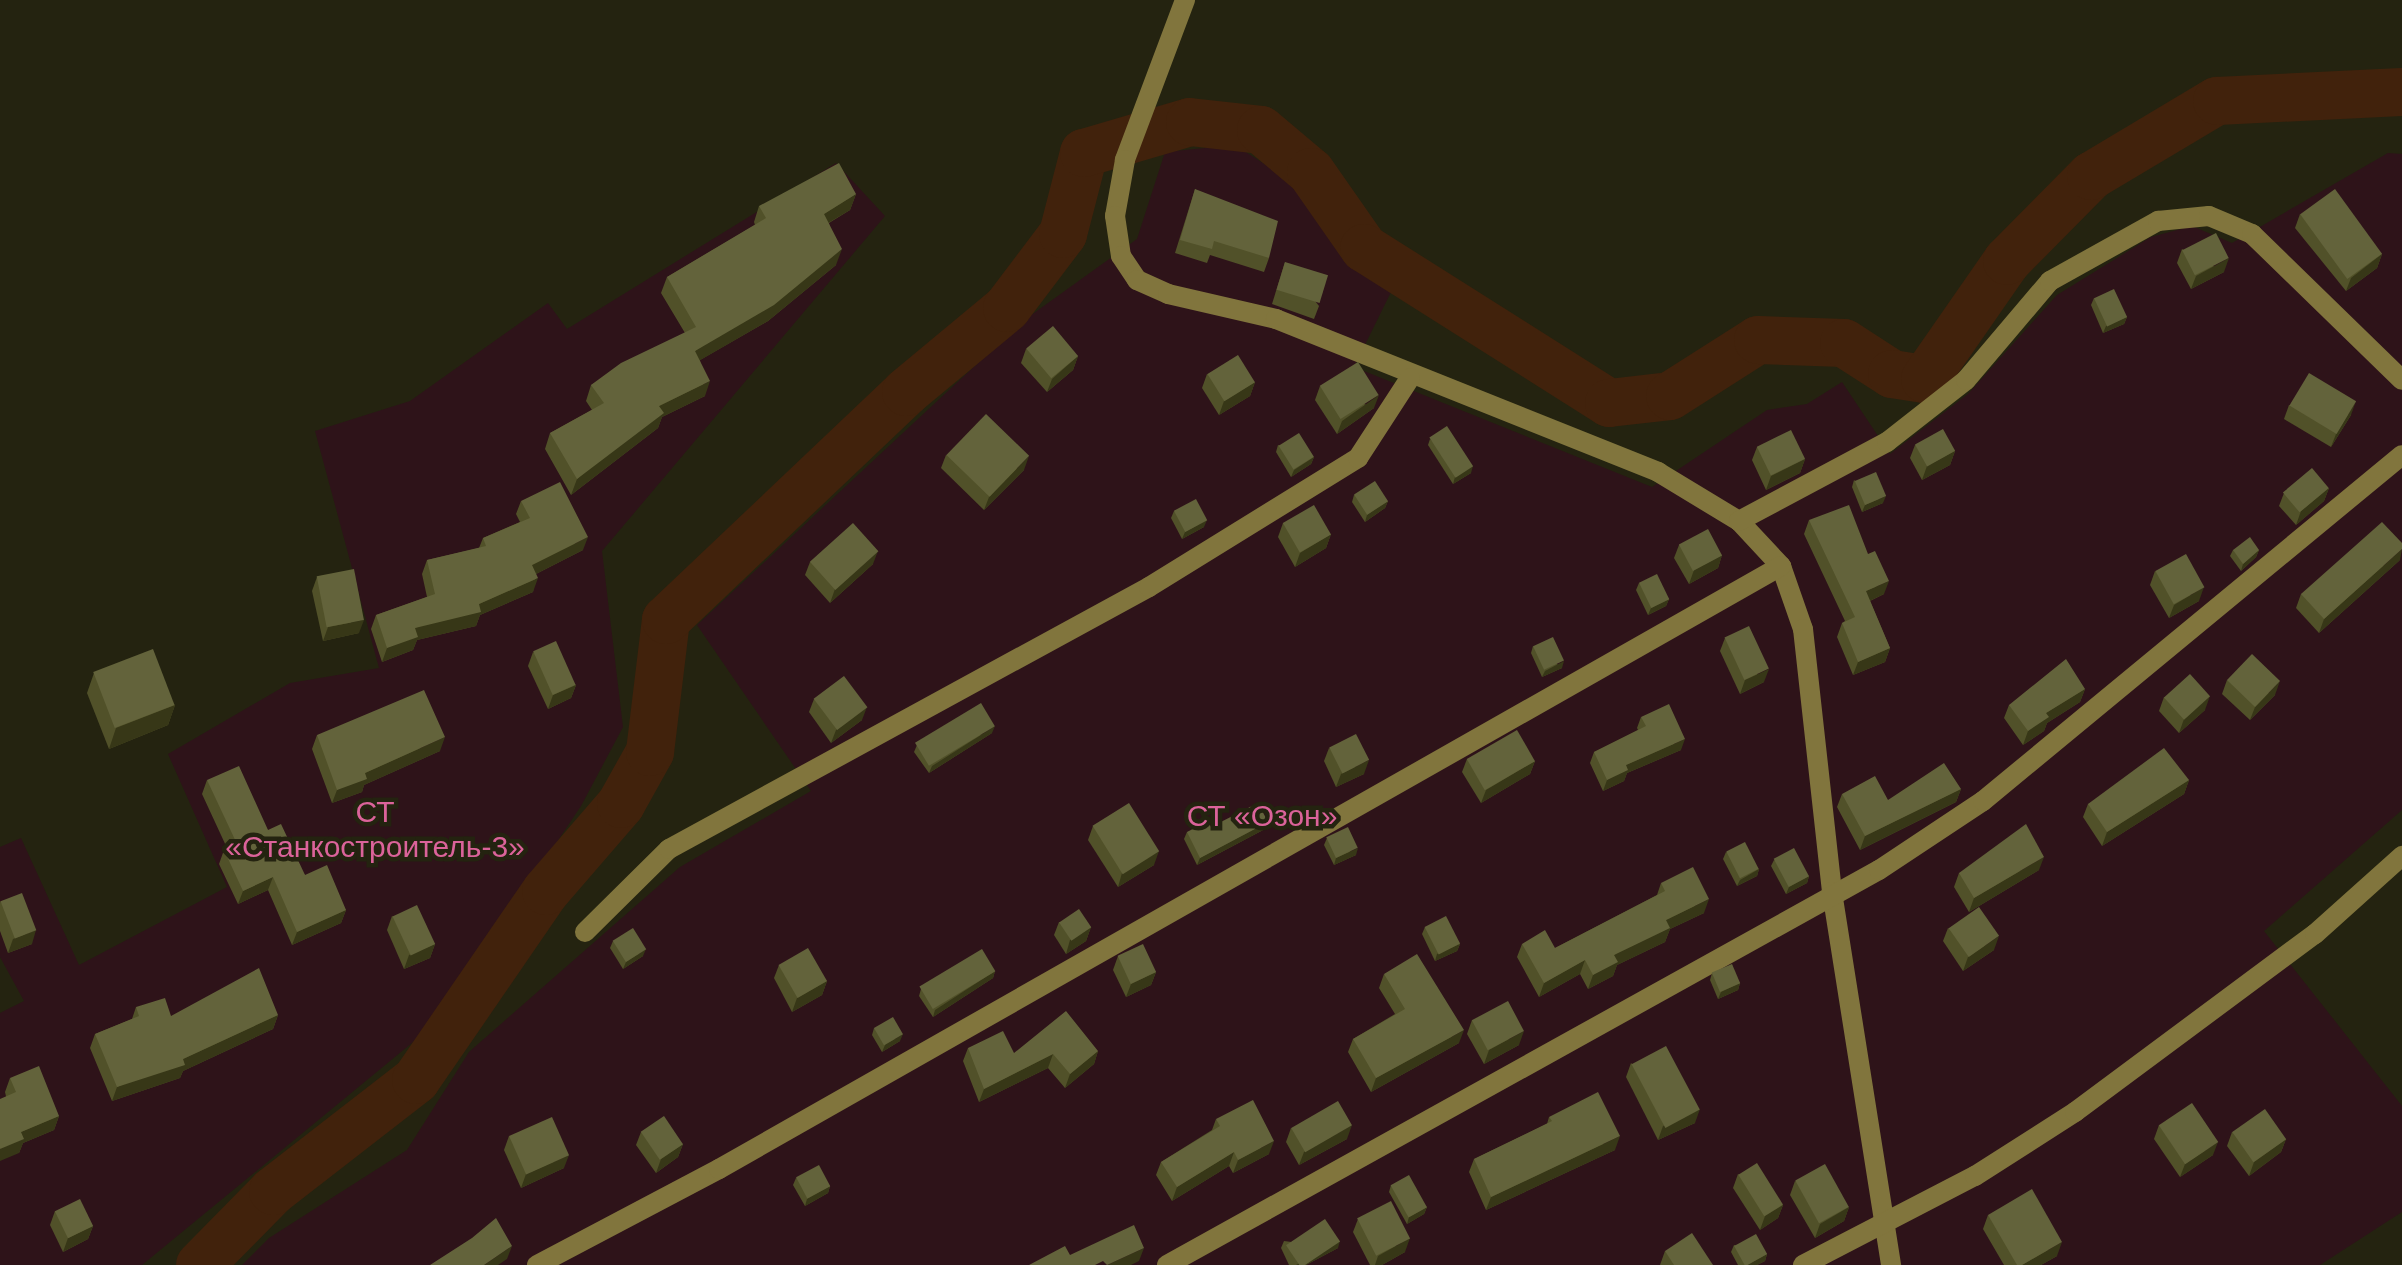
<!DOCTYPE html>
<meta charset="utf-8">
<style>
body{margin:0}
#map{position:relative;width:2402px;height:1265px;overflow:hidden;background:#242310;font-family:Arial,sans-serif}
div>[style]{position:absolute}
.green>*{inset:0;background:#2e1319}
.river>*{height:48px;margin:-24px;padding:0 24px;transform-origin:24px;border-radius:24px;background:#41220c}
.minor>*{height:20px;margin:-10px;padding:0 10px;transform-origin:10px;border-radius:10px;background:#81753d}
.wall>*{inset:0;background:#515129}
.shaded-wall>*{inset:0;background:#373717}
.building>*{inset:0;background:#63633b;transform-origin:0 0}
span{translate:-50% -50%;white-space:nowrap;text-align:center;line-height:1.15;-webkit-text-stroke:9px #242310;paint-order:stroke}
.park-label{font-size:30px;color:#db639a}
</style>
<div id="map">
<div class="green">
<div style="clip-path:polygon(1235px 145px,1295px 184px,1393px 288px,1354px 367px,1652px 487px,1767px 410px,1807px 404px,1842px 382px,1890px 454px,1968px 394px,2057px 295px,2151px 237px,2192px 226px,2232px 243px,2388px 153px,2402px 154px,2402px 810px,2264px 931px,2402px 1106px,2402px 1212px,2320px 1265px,242px 1265px,269px 1238px,407px 1150px,469px 1052px,680px 867px,811px 791px,697px 625px,1023px 321px,1137px 239px,1165px 152px)"></div>
<div style="clip-path:polygon(836px 163px,885px 216px,602px 551px,623px 727px,581px 806px,435px 1024px,142px 1265px,0 1265px,0 1013px,24px 1001px,0 957px,0 847px,21px 838px,79px 965px,227px 887px,168px 754px,290px 683px,379px 668px,315px 431px,410px 401px,548px 303px,567px 329px)"></div>
</div>
<div class="river">
<div style="left:200px;top:1265px;width:104px;rotate:-45.4deg"></div>
<div style="left:273px;top:1191px;width:181px;rotate:-37.8deg"></div>
<div style="left:416px;top:1080px;width:229px;rotate:-55.5deg"></div>
<div style="left:546px;top:891px;width:115px;rotate:-49.2deg"></div>
<div style="left:621px;top:804px;width:60px;rotate:-60.9deg"></div>
<div style="left:650px;top:752px;width:133px;rotate:-83.1deg"></div>
<div style="left:666px;top:620px;width:331px;rotate:-43.5deg"></div>
<div style="left:906px;top:392px;width:131px;rotate:-39.7deg"></div>
<div style="left:1007px;top:308px;width:93px;rotate:-52.9deg"></div>
<div style="left:1063px;top:234px;width:84px;rotate:-75.5deg"></div>
<div style="left:1084px;top:153px;width:110px;rotate:-16.3deg"></div>
<div style="left:1190px;top:122px;width:71px;rotate:6.4deg"></div>
<div style="left:1261px;top:130px;width:65px;rotate:40deg"></div>
<div style="left:1311px;top:172px;width:93px;rotate:55.1deg"></div>
<div style="left:1364px;top:248px;width:290px;rotate:32.3deg"></div>
<div style="left:1609px;top:403px;width:61px;rotate:-6.5deg"></div>
<div style="left:1670px;top:396px;width:104px;rotate:-32.5deg"></div>
<div style="left:1758px;top:340px;width:86px;rotate:2deg"></div>
<div style="left:1844px;top:343px;width:57px;rotate:32.9deg"></div>
<div style="left:1892px;top:374px;width:33px;rotate:9deg"></div>
<div style="left:1925px;top:379px;width:144px;rotate:-55.2deg"></div>
<div style="left:2007px;top:261px;width:120px;rotate:-45.3deg"></div>
<div style="left:2091px;top:176px;width:147px;rotate:-30.8deg"></div>
<div style="left:2217px;top:101px;width:185px;rotate:-2.8deg"></div>
</div>
<div class="minor">
<div style="left:1185px;top:0;width:171px;rotate:110.6deg"></div>
<div style="left:1125px;top:160px;width:57px;rotate:100.1deg"></div>
<div style="left:1115px;top:216px;width:40px;rotate:81.5deg"></div>
<div style="left:1121px;top:256px;width:29px;rotate:56deg"></div>
<div style="left:1137px;top:280px;width:34px;rotate:24deg"></div>
<div style="left:1168px;top:294px;width:111px;rotate:13deg"></div>
<div style="left:1276px;top:319px;width:412px;rotate:21.8deg"></div>
<div style="left:1658px;top:472px;width:95px;rotate:31.2deg"></div>
<div style="left:1739px;top:521px;width:62px;rotate:47deg"></div>
<div style="left:1781px;top:566px;width:67px;rotate:70.8deg"></div>
<div style="left:1803px;top:629px;width:265px;rotate:83.7deg"></div>
<div style="left:1832px;top:892px;width:378px;rotate:81deg"></div>
<div style="left:1739px;top:521px;width:168px;rotate:-28.1deg"></div>
<div style="left:1887px;top:442px;width:100px;rotate:-38.1deg"></div>
<div style="left:1966px;top:380px;width:130px;rotate:-49.7deg"></div>
<div style="left:2050px;top:281px;width:124px;rotate:-29.1deg"></div>
<div style="left:2158px;top:221px;width:51px;rotate:-5.6deg"></div>
<div style="left:2209px;top:216px;width:47px;rotate:22.7deg"></div>
<div style="left:2252px;top:234px;width:209px;rotate:44.2deg"></div>
<div style="left:585px;top:932px;width:118px;rotate:-44.7deg"></div>
<div style="left:669px;top:849px;width:547px;rotate:-28.63deg"></div>
<div style="left:1149px;top:587px;width:246px;rotate:-31.7deg"></div>
<div style="left:1358px;top:458px;width:95px;rotate:-57deg"></div>
<div style="left:537px;top:1265px;width:206px;rotate:-27.8deg"></div>
<div style="left:719px;top:1169px;width:1221px;rotate:-29.59deg"></div>
<div style="left:1167px;top:1265px;width:814px;rotate:-29.02deg"></div>
<div style="left:1879px;top:870px;width:125px;rotate:-33.6deg"></div>
<div style="left:1983px;top:801px;width:543px;rotate:-39.55deg"></div>
<div style="left:1803px;top:1265px;width:194px;rotate:-27.4deg"></div>
<div style="left:1975px;top:1176px;width:119px;rotate:-32.6deg"></div>
<div style="left:2075px;top:1112px;width:299px;rotate:-36.6deg"></div>
<div style="left:2315px;top:934px;width:117px;rotate:-41.9deg"></div>
</div>
<div class="wall">
<div style="clip-path:polygon(1195px 189px,1269px 258px,1264px 272px,1210px 255px,1207px 263px,1175px 253px)"></div>
<div style="clip-path:polygon(856px 194px,850px 210px,829px 223px,836px 265px,768px 321px,700px 360px,705px 396px,662px 417px,658px 428px,571px 495px,545px 449px,550px 433px,592px 410px,586px 401px,591px 385px,685px 333px,661px 293px,667px 277px,755px 225px,754px 222px,759px 206px)"></div>
<div style="clip-path:polygon(2300px 214px,2382px 254px,2377px 268px,2346px 291px,2295px 228px)"></div>
<div style="clip-path:polygon(2182px 249px,2224px 272px,2191px 289px,2177px 263px)"></div>
<div style="clip-path:polygon(1285px 262px,1319px 306px,1314px 319px,1272px 304px)"></div>
<div style="clip-path:polygon(2094px 298px,2127px 317px,2124px 324px,2103px 333px,2091px 305px)"></div>
<div style="clip-path:polygon(1026px 349px,1078px 356px,1073px 370px,1047px 392px,1021px 363px)"></div>
<div style="clip-path:polygon(1207px 374px,1255px 382px,1250px 396px,1219px 415px,1202px 388px)"></div>
<div style="clip-path:polygon(1320px 386px,1374px 408px,1337px 434px,1315px 400px)"></div>
<div style="clip-path:polygon(2289px 405px,2351px 415px,2331px 447px,2284px 419px)"></div>
<div style="clip-path:polygon(1430px 439px,1471px 473px,1453px 484px,1428px 445px)"></div>
<div style="clip-path:polygon(1278px 445px,1314px 457px,1311px 464px,1291px 477px,1276px 452px)"></div>
<div style="clip-path:polygon(1915px 445px,1955px 451px,1950px 465px,1922px 480px,1910px 458px)"></div>
<div style="clip-path:polygon(1757px 447px,1805px 459px,1800px 473px,1766px 490px,1752px 460px)"></div>
<div style="clip-path:polygon(946px 455px,1024px 470px,984px 510px,941px 468px)"></div>
<div style="clip-path:polygon(1854px 480px,1883px 503px,1862px 512px,1852px 487px)"></div>
<div style="clip-path:polygon(2329px 488px,2324px 501px,2296px 525px,2279px 506px,2284px 493px)"></div>
<div style="clip-path:polygon(1354px 495px,1388px 501px,1385px 508px,1365px 522px,1352px 502px)"></div>
<div style="clip-path:polygon(521px 501px,583px 550px,536px 574px,533px 592px,480px 615px,476px 626px,417px 640px,413px 650px,382px 662px,371px 629px,376px 615px,427px 597px,422px 574px,427px 560px,479px 548px,483px 538px,520px 522px,516px 514px)"></div>
<div style="clip-path:polygon(1174px 511px,1204px 527px,1182px 539px,1171px 518px)"></div>
<div style="clip-path:polygon(1809px 520px,1884px 594px,1870px 601px,1890px 648px,1885px 662px,1853px 675px,1837px 637px,1842px 623px,1845px 621px,1804px 534px)"></div>
<div style="clip-path:polygon(1283px 523px,1331px 534px,1326px 548px,1295px 567px,1278px 537px)"></div>
<div style="clip-path:polygon(1679px 545px,1722px 555px,1718px 568px,1689px 584px,1674px 558px)"></div>
<div style="clip-path:polygon(2233px 550px,2259px 550px,2256px 557px,2241px 571px,2230px 556px)"></div>
<div style="clip-path:polygon(2400px 560px,2319px 633px,2296px 608px,2301px 594px)"></div>
<div style="clip-path:polygon(810px 562px,873px 564px,830px 603px,805px 575px)"></div>
<div style="clip-path:polygon(2155px 571px,2199px 601px,2169px 618px,2150px 585px)"></div>
<div style="clip-path:polygon(317px 577px,359px 633px,323px 641px,312px 591px)"></div>
<div style="clip-path:polygon(1639px 583px,1669px 599px,1666px 606px,1648px 615px,1636px 590px)"></div>
<div style="clip-path:polygon(1725px 638px,1764px 682px,1740px 694px,1720px 651px)"></div>
<div style="clip-path:polygon(1533px 646px,1562px 668px,1542px 677px,1531px 653px)"></div>
<div style="clip-path:polygon(533px 652px,576px 685px,571px 698px,548px 709px,528px 666px)"></div>
<div style="clip-path:polygon(94px 673px,175px 705px,168px 725px,109px 749px,87px 693px)"></div>
<div style="clip-path:polygon(2227px 680px,2275px 695px,2250px 720px,2222px 694px)"></div>
<div style="clip-path:polygon(2085px 689px,2080px 702px,2047px 723px,2044px 731px,2023px 745px,2004px 718px,2009px 705px)"></div>
<div style="clip-path:polygon(2164px 697px,2205px 710px,2179px 733px,2159px 711px)"></div>
<div style="clip-path:polygon(814px 699px,862px 720px,831px 743px,809px 712px)"></div>
<div style="clip-path:polygon(1641px 717px,1681px 750px,1627px 773px,1624px 781px,1603px 791px,1590px 763px,1594px 752px,1638px 730px,1637px 728px)"></div>
<div style="clip-path:polygon(992px 733px,929px 773px,914px 752px,917px 745px)"></div>
<div style="clip-path:polygon(317px 735px,440px 751px,364px 785px,362px 792px,332px 803px,312px 749px)"></div>
<div style="clip-path:polygon(1329px 748px,1364px 774px,1336px 787px,1324px 761px)"></div>
<div style="clip-path:polygon(1467px 759px,1535px 761px,1530px 774px,1481px 803px,1462px 772px)"></div>
<div style="clip-path:polygon(207px 780px,268px 830px,305px 875px,346px 910px,341px 923px,292px 945px,268px 890px,238px 904px,219px 864px,224px 850px,227px 848px,202px 794px)"></div>
<div style="clip-path:polygon(2189px 780px,2184px 794px,2102px 846px,2083px 817px,2088px 804px)"></div>
<div style="clip-path:polygon(1961px 789px,1956px 802px,1860px 850px,1837px 807px,1842px 794px,1888px 800px)"></div>
<div style="clip-path:polygon(1268px 822px,1265px 829px,1197px 865px,1184px 839px,1187px 832px,1211px 827px)"></div>
<div style="clip-path:polygon(1093px 826px,1154px 865px,1118px 887px,1088px 840px)"></div>
<div style="clip-path:polygon(1327px 838px,1356px 855px,1334px 865px,1324px 845px)"></div>
<div style="clip-path:polygon(1726px 852px,1759px 869px,1757px 876px,1737px 886px,1723px 859px)"></div>
<div style="clip-path:polygon(1774px 860px,1809px 876px,1807px 883px,1786px 894px,1771px 866px)"></div>
<div style="clip-path:polygon(2039px 870px,1969px 912px,1954px 887px,1959px 873px)"></div>
<div style="clip-path:polygon(1661px 883px,1704px 913px,1670px 929px,1665px 942px,1617px 965px,1613px 976px,1588px 989px,1580px 974px,1539px 997px,1517px 957px,1522px 944px,1555px 948px,1657px 895px)"></div>
<div style="clip-path:polygon(0 901px,32px 944px,8px 953px,0 931px)"></div>
<div style="clip-path:polygon(392px 916px,435px 944px,430px 958px,404px 969px,387px 930px)"></div>
<div style="clip-path:polygon(1059px 922px,1091px 927px,1086px 941px,1066px 954px,1054px 935px)"></div>
<div style="clip-path:polygon(1425px 927px,1460px 944px,1457px 951px,1435px 961px,1422px 934px)"></div>
<div style="clip-path:polygon(1948px 928px,1994px 950px,1963px 971px,1943px 941px)"></div>
<div style="clip-path:polygon(613px 941px,643px 956px,623px 969px,610px 948px)"></div>
<div style="clip-path:polygon(1118px 956px,1156px 972px,1151px 985px,1126px 997px,1113px 970px)"></div>
<div style="clip-path:polygon(779px 965px,827px 981px,822px 995px,792px 1012px,774px 978px)"></div>
<div style="clip-path:polygon(995px 971px,993px 978px,933px 1017px,919px 996px,921px 989px)"></div>
<div style="clip-path:polygon(1712px 973px,1740px 983px,1738px 990px,1718px 999px,1710px 980px)"></div>
<div style="clip-path:polygon(1384px 974px,1459px 1043px,1371px 1092px,1348px 1052px,1353px 1039px,1395px 1014px,1379px 988px)"></div>
<div style="clip-path:polygon(136px 1007px,171px 1016px,278px 1015px,273px 1029px,183px 1071px,180px 1078px,112px 1101px,90px 1048px,95px 1034px,132px 1019px)"></div>
<div style="clip-path:polygon(1472px 1020px,1519px 1045px,1484px 1064px,1467px 1034px)"></div>
<div style="clip-path:polygon(874px 1028px,900px 1041px,882px 1052px,872px 1035px)"></div>
<div style="clip-path:polygon(968px 1048px,1014px 1053px,1098px 1051px,1094px 1064px,1065px 1088px,1048px 1068px,979px 1102px,963px 1061px)"></div>
<div style="clip-path:polygon(1631px 1063px,1695px 1123px,1658px 1140px,1626px 1077px)"></div>
<div style="clip-path:polygon(10px 1078px,59px 1116px,54px 1130px,23px 1143px,19px 1153px,5px 1092px)"></div>
<div style="clip-path:polygon(1549px 1117px,1615px 1150px,1486px 1210px,1469px 1172px,1474px 1159px,1547px 1124px)"></div>
<div style="clip-path:polygon(1216px 1119px,1269px 1154px,1233px 1173px,1229px 1166px,1172px 1201px,1156px 1175px,1161px 1162px,1212px 1130px)"></div>
<div style="clip-path:polygon(2159px 1125px,2213px 1155px,2180px 1177px,2154px 1139px)"></div>
<div style="clip-path:polygon(1291px 1128px,1347px 1139px,1299px 1165px,1286px 1142px)"></div>
<div style="clip-path:polygon(641px 1132px,683px 1144px,678px 1157px,656px 1173px,636px 1145px)"></div>
<div style="clip-path:polygon(2232px 1132px,2286px 1139px,2281px 1152px,2249px 1176px,2227px 1146px)"></div>
<div style="clip-path:polygon(509px 1136px,564px 1168px,521px 1188px,504px 1150px)"></div>
<div style="clip-path:polygon(1738px 1174px,1783px 1205px,1778px 1218px,1760px 1230px,1733px 1188px)"></div>
<div style="clip-path:polygon(796px 1178px,830px 1186px,828px 1193px,805px 1206px,793px 1185px)"></div>
<div style="clip-path:polygon(1795px 1181px,1849px 1207px,1844px 1221px,1815px 1238px,1790px 1195px)"></div>
<div style="clip-path:polygon(1391px 1185px,1427px 1207px,1424px 1214px,1407px 1224px,1389px 1192px)"></div>
<div style="clip-path:polygon(55px 1211px,93px 1226px,88px 1239px,63px 1252px,50px 1225px)"></div>
<div style="clip-path:polygon(1988px 1215px,2057px 1256px,2041px 1265px,2004px 1265px,1983px 1229px)"></div>
<div style="clip-path:polygon(1358px 1219px,1405px 1252px,1382px 1265px,1370px 1265px,1353px 1232px)"></div>
<div style="clip-path:polygon(1284px 1241px,1338px 1248px,1306px 1265px,1289px 1265px,1281px 1248px)"></div>
<div style="clip-path:polygon(1734px 1245px,1767px 1254px,1765px 1261px,1757px 1265px,1738px 1265px,1731px 1252px)"></div>
<div style="clip-path:polygon(1665px 1251px,1713px 1265px,1660px 1265px)"></div>
</div>
<div class="shaded-wall">
<div style="clip-path:polygon(856px 194px,850px 210px,818px 229px,824px 214px)"></div>
<div style="clip-path:polygon(842px 249px,836px 265px,768px 321px,690px 366px,695px 351px)"></div>
<div style="clip-path:polygon(2382px 254px,2377px 268px,2346px 291px,2351px 278px)"></div>
<div style="clip-path:polygon(2229px 258px,2224px 272px,2191px 289px,2196px 276px)"></div>
<div style="clip-path:polygon(2127px 317px,2124px 324px,2103px 333px,2106px 326px)"></div>
<div style="clip-path:polygon(1078px 356px,1073px 370px,1047px 392px,1052px 379px)"></div>
<div style="clip-path:polygon(710px 381px,705px 396px,662px 417px,658px 428px,571px 495px,577px 479px,659px 406px)"></div>
<div style="clip-path:polygon(1255px 382px,1250px 396px,1219px 415px,1224px 401px)"></div>
<div style="clip-path:polygon(1379px 395px,1374px 408px,1337px 434px,1342px 421px)"></div>
<div style="clip-path:polygon(2356px 401px,2351px 415px,2331px 447px,2336px 434px)"></div>
<div style="clip-path:polygon(1955px 451px,1950px 465px,1922px 480px,1927px 466px)"></div>
<div style="clip-path:polygon(1029px 456px,1024px 470px,984px 510px,989px 497px)"></div>
<div style="clip-path:polygon(1314px 457px,1311px 464px,1291px 477px,1294px 470px)"></div>
<div style="clip-path:polygon(1805px 459px,1800px 473px,1766px 490px,1771px 476px)"></div>
<div style="clip-path:polygon(1473px 466px,1471px 473px,1453px 484px,1455px 477px)"></div>
<div style="clip-path:polygon(2329px 488px,2324px 501px,2296px 525px,2301px 511px)"></div>
<div style="clip-path:polygon(1886px 496px,1883px 503px,1862px 512px,1865px 505px)"></div>
<div style="clip-path:polygon(1388px 501px,1385px 508px,1365px 522px,1367px 515px)"></div>
<div style="clip-path:polygon(1207px 520px,1204px 527px,1182px 539px,1185px 532px)"></div>
<div style="clip-path:polygon(1331px 534px,1326px 548px,1295px 567px,1300px 553px)"></div>
<div style="clip-path:polygon(588px 537px,583px 550px,528px 578px,532px 565px)"></div>
<div style="clip-path:polygon(2402px 549px,2400px 560px,2319px 633px,2324px 619px)"></div>
<div style="clip-path:polygon(2259px 550px,2256px 557px,2241px 571px,2243px 564px)"></div>
<div style="clip-path:polygon(878px 551px,873px 564px,830px 603px,835px 589px)"></div>
<div style="clip-path:polygon(1722px 555px,1718px 568px,1689px 584px,1694px 570px)"></div>
<div style="clip-path:polygon(538px 578px,533px 592px,480px 615px,476px 626px,417px 640px,413px 650px,382px 662px,387px 648px,415px 628px,479px 604px)"></div>
<div style="clip-path:polygon(1889px 581px,1884px 594px,1861px 605px,1866px 591px)"></div>
<div style="clip-path:polygon(2204px 587px,2199px 601px,2169px 618px,2174px 605px)"></div>
<div style="clip-path:polygon(1669px 599px,1666px 606px,1648px 615px,1651px 608px)"></div>
<div style="clip-path:polygon(364px 620px,359px 633px,323px 641px,328px 627px)"></div>
<div style="clip-path:polygon(1890px 648px,1885px 662px,1853px 675px,1858px 662px)"></div>
<div style="clip-path:polygon(1564px 661px,1562px 668px,1542px 677px,1545px 671px)"></div>
<div style="clip-path:polygon(1769px 669px,1764px 682px,1740px 694px,1745px 680px)"></div>
<div style="clip-path:polygon(2280px 681px,2275px 695px,2250px 720px,2255px 707px)"></div>
<div style="clip-path:polygon(576px 685px,571px 698px,548px 709px,553px 695px)"></div>
<div style="clip-path:polygon(2085px 689px,2080px 702px,2047px 723px,2044px 731px,2023px 745px,2028px 731px,2046px 713px)"></div>
<div style="clip-path:polygon(2210px 696px,2205px 710px,2179px 733px,2184px 719px)"></div>
<div style="clip-path:polygon(175px 705px,168px 725px,109px 749px,116px 728px)"></div>
<div style="clip-path:polygon(867px 707px,862px 720px,831px 743px,836px 730px)"></div>
<div style="clip-path:polygon(995px 726px,992px 733px,929px 773px,932px 766px)"></div>
<div style="clip-path:polygon(445px 737px,440px 751px,364px 785px,362px 792px,332px 803px,337px 790px,365px 773px)"></div>
<div style="clip-path:polygon(1685px 739px,1681px 750px,1627px 773px,1624px 781px,1603px 791px,1607px 780px,1626px 765px)"></div>
<div style="clip-path:polygon(1369px 760px,1364px 774px,1336px 787px,1341px 774px)"></div>
<div style="clip-path:polygon(1535px 761px,1530px 774px,1481px 803px,1486px 790px)"></div>
<div style="clip-path:polygon(2189px 780px,2184px 794px,2102px 846px,2107px 832px)"></div>
<div style="clip-path:polygon(1961px 789px,1956px 802px,1860px 850px,1865px 836px)"></div>
<div style="clip-path:polygon(1268px 822px,1265px 829px,1197px 865px,1200px 858px)"></div>
<div style="clip-path:polygon(1358px 848px,1356px 855px,1334px 865px,1336px 858px)"></div>
<div style="clip-path:polygon(1159px 851px,1154px 865px,1118px 887px,1122px 873px)"></div>
<div style="clip-path:polygon(2044px 857px,2039px 870px,1969px 912px,1974px 898px)"></div>
<div style="clip-path:polygon(1759px 869px,1757px 876px,1737px 886px,1740px 880px)"></div>
<div style="clip-path:polygon(1809px 876px,1807px 883px,1786px 894px,1789px 887px)"></div>
<div style="clip-path:polygon(273px 877px,268px 890px,238px 904px,243px 891px)"></div>
<div style="clip-path:polygon(1709px 899px,1704px 913px,1670px 929px,1665px 942px,1617px 965px,1613px 976px,1588px 989px,1593px 975px,1614px 955px,1666px 920px)"></div>
<div style="clip-path:polygon(346px 910px,341px 923px,292px 945px,297px 932px)"></div>
<div style="clip-path:polygon(1091px 927px,1086px 941px,1066px 954px,1070px 940px)"></div>
<div style="clip-path:polygon(36px 930px,32px 944px,8px 953px,13px 939px)"></div>
<div style="clip-path:polygon(1999px 936px,1994px 950px,1963px 971px,1968px 957px)"></div>
<div style="clip-path:polygon(435px 944px,430px 958px,404px 969px,409px 955px)"></div>
<div style="clip-path:polygon(1460px 944px,1457px 951px,1435px 961px,1437px 954px)"></div>
<div style="clip-path:polygon(646px 949px,643px 956px,623px 969px,626px 962px)"></div>
<div style="clip-path:polygon(1585px 960px,1580px 974px,1539px 997px,1544px 983px)"></div>
<div style="clip-path:polygon(995px 971px,993px 978px,933px 1017px,935px 1010px)"></div>
<div style="clip-path:polygon(1156px 972px,1151px 985px,1126px 997px,1131px 984px)"></div>
<div style="clip-path:polygon(827px 981px,822px 995px,792px 1012px,797px 998px)"></div>
<div style="clip-path:polygon(1740px 983px,1738px 990px,1718px 999px,1721px 992px)"></div>
<div style="clip-path:polygon(278px 1015px,273px 1029px,183px 1071px,180px 1078px,112px 1101px,117px 1087px,183px 1059px)"></div>
<div style="clip-path:polygon(1464px 1030px,1459px 1043px,1371px 1092px,1376px 1078px)"></div>
<div style="clip-path:polygon(1524px 1031px,1519px 1045px,1484px 1064px,1489px 1050px)"></div>
<div style="clip-path:polygon(903px 1034px,900px 1041px,882px 1052px,885px 1045px)"></div>
<div style="clip-path:polygon(1098px 1051px,1094px 1064px,1065px 1088px,1070px 1074px)"></div>
<div style="clip-path:polygon(1053px 1054px,1048px 1068px,979px 1102px,984px 1089px)"></div>
<div style="clip-path:polygon(1700px 1109px,1695px 1123px,1658px 1140px,1663px 1126px)"></div>
<div style="clip-path:polygon(59px 1116px,54px 1130px,23px 1143px,19px 1153px,0 1161px,0 1149px,21px 1132px)"></div>
<div style="clip-path:polygon(1352px 1125px,1347px 1139px,1299px 1165px,1304px 1152px)"></div>
<div style="clip-path:polygon(1620px 1136px,1615px 1150px,1486px 1210px,1491px 1197px)"></div>
<div style="clip-path:polygon(2286px 1139px,2281px 1152px,2249px 1176px,2254px 1162px)"></div>
<div style="clip-path:polygon(1274px 1141px,1269px 1154px,1233px 1173px,1238px 1160px)"></div>
<div style="clip-path:polygon(2218px 1142px,2213px 1155px,2180px 1177px,2185px 1164px)"></div>
<div style="clip-path:polygon(683px 1144px,678px 1157px,656px 1173px,661px 1159px)"></div>
<div style="clip-path:polygon(1234px 1152px,1229px 1166px,1172px 1201px,1177px 1187px)"></div>
<div style="clip-path:polygon(569px 1155px,564px 1168px,521px 1188px,526px 1174px)"></div>
<div style="clip-path:polygon(830px 1186px,828px 1193px,805px 1206px,807px 1199px)"></div>
<div style="clip-path:polygon(1783px 1205px,1778px 1218px,1760px 1230px,1765px 1216px)"></div>
<div style="clip-path:polygon(1427px 1207px,1424px 1214px,1407px 1224px,1409px 1217px)"></div>
<div style="clip-path:polygon(1849px 1207px,1844px 1221px,1815px 1238px,1820px 1224px)"></div>
<div style="clip-path:polygon(93px 1226px,88px 1239px,63px 1252px,68px 1238px)"></div>
<div style="clip-path:polygon(1410px 1238px,1405px 1252px,1382px 1265px,1375px 1265px,1378px 1256px)"></div>
<div style="clip-path:polygon(1340px 1241px,1338px 1248px,1306px 1265px,1296px 1265px)"></div>
<div style="clip-path:polygon(2062px 1242px,2057px 1256px,2041px 1265px,2022px 1265px)"></div>
<div style="clip-path:polygon(512px 1246px,507px 1259px,498px 1265px,484px 1265px)"></div>
<div style="clip-path:polygon(1144px 1248px,1139px 1261px,1131px 1265px,1107px 1265px)"></div>
<div style="clip-path:polygon(1767px 1254px,1765px 1261px,1757px 1265px,1747px 1265px)"></div>
</div>
<div class="building">
<div style="clip-path:polygon(839px 163px,856px 194px,824px 214px,842px 249px,774px 305px,695px 351px,710px 381px,659px 406px,664px 413px,577px 479px,550px 433px,604px 403px,591px 385px,621px 363px,696px 327px,667px 277px,766px 218px,759px 206px)"></div>
<div style="clip-path:polygon(1195px 189px,1278px 221px,1269px 258px,1214px 241px,1212px 249px,1180px 240px)"></div>
<div style="left:2335px;top:189px;width:80px;height:43px;rotate:54deg"></div>
<div style="left:2216px;top:233px;width:28px;height:38px;rotate:63deg"></div>
<div style="left:1285px;top:262px;width:45px;height:29px;rotate:17deg"></div>
<div style="left:2114px;top:289px;width:31px;height:22px;rotate:65deg"></div>
<div style="left:1053px;top:326px;width:39px;height:35px;rotate:50deg"></div>
<div style="left:1238px;top:355px;width:32px;height:36px;rotate:58deg"></div>
<div style="left:1358px;top:362px;width:39px;height:45px;rotate:58deg"></div>
<div style="left:2309px;top:373px;width:55px;height:38px;rotate:31deg"></div>
<div style="left:986px;top:414px;width:60px;height:57px;rotate:44deg"></div>
<div style="left:1447px;top:426px;width:48px;height:21px;rotate:57deg"></div>
<div style="left:1943px;top:429px;width:25px;height:32px;rotate:61deg"></div>
<div style="left:1791px;top:430px;width:32px;height:38px;rotate:64deg"></div>
<div style="left:1299px;top:433px;width:28px;height:24px;rotate:58deg"></div>
<div style="left:2312px;top:468px;width:26px;height:38px;rotate:50deg"></div>
<div style="left:1876px;top:472px;width:26px;height:23px;rotate:67deg"></div>
<div style="left:1375px;top:481px;width:24px;height:25px;rotate:57deg"></div>
<div style="clip-path:polygon(560px 482px,588px 537px,532px 565px,538px 578px,479px 604px,481px 612px,415px 628px,418px 637px,387px 648px,376px 615px,435px 594px,427px 560px,486px 546px,483px 538px,530px 518px,521px 501px)"></div>
<div style="left:1196px;top:499px;width:24px;height:25px;rotate:62deg"></div>
<div style="left:1314px;top:505px;width:34px;height:36px;rotate:60deg"></div>
<div style="clip-path:polygon(1849px 505px,1868px 554px,1875px 551px,1889px 581px,1866px 591px,1890px 648px,1858px 662px,1842px 623px,1855px 617px,1809px 520px)"></div>
<div style="clip-path:polygon(2382px 522px,2402px 543px,2402px 549px,2324px 619px,2301px 594px)"></div>
<div style="left:853px;top:523px;width:38px;height:58px;rotate:48deg"></div>
<div style="left:1708px;top:529px;width:30px;height:33px;rotate:62deg"></div>
<div style="clip-path:polygon(2250px 537px,2259px 550px,2243px 564px,2233px 550px)"></div>
<div style="left:2186px;top:554px;width:38px;height:35px;rotate:61deg"></div>
<div style="left:354px;top:569px;width:52px;height:38px;rotate:79deg"></div>
<div style="left:1657px;top:574px;width:28px;height:20px;rotate:64deg"></div>
<div style="left:1749px;top:626px;width:47px;height:27px;rotate:65deg"></div>
<div style="left:1553px;top:637px;width:26px;height:22px;rotate:65deg"></div>
<div style="left:556px;top:641px;width:48px;height:25px;rotate:66deg"></div>
<div style="left:153px;top:649px;width:60px;height:64px;rotate:69deg"></div>
<div style="left:2252px;top:654px;width:39px;height:36px;rotate:44deg"></div>
<div style="clip-path:polygon(2066px 659px,2085px 689px,2046px 713px,2049px 717px,2028px 731px,2009px 705px)"></div>
<div style="left:2190px;top:674px;width:30px;height:35px;rotate:48deg"></div>
<div style="left:844px;top:676px;width:39px;height:38px;rotate:53deg"></div>
<div style="clip-path:polygon(424px 690px,445px 737px,365px 773px,367px 779px,337px 790px,317px 735px)"></div>
<div style="left:981px;top:703px;width:27px;height:77px;rotate:59deg"></div>
<div style="clip-path:polygon(1669px 704px,1685px 739px,1626px 765px,1628px 770px,1607px 780px,1594px 752px,1646px 726px,1641px 717px)"></div>
<div style="left:1517px;top:730px;width:36px;height:58px;rotate:60deg"></div>
<div style="left:1356px;top:734px;width:29px;height:30px;rotate:63deg"></div>
<div style="clip-path:polygon(2164px 748px,2189px 780px,2107px 832px,2088px 804px)"></div>
<div style="clip-path:polygon(1944px 763px,1961px 789px,1865px 836px,1842px 794px,1875px 776px,1888px 800px)"></div>
<div style="clip-path:polygon(239px 766px,268px 830px,281px 824px,305px 875px,327px 865px,346px 910px,297px 932px,273px 877px,243px 891px,224px 850px,237px 844px,207px 780px)"></div>
<div style="left:1129px;top:803px;width:57px;height:43px;rotate:58deg"></div>
<div style="clip-path:polygon(1258px 803px,1268px 822px,1200px 858px,1187px 832px,1208px 821px,1211px 827px)"></div>
<div style="clip-path:polygon(2026px 824px,2044px 857px,1974px 898px,1959px 873px)"></div>
<div style="left:1348px;top:827px;width:23px;height:24px;rotate:65deg"></div>
<div style="left:1745px;top:842px;width:30px;height:21px;rotate:63deg"></div>
<div style="left:1794px;top:848px;width:32px;height:23px;rotate:62deg"></div>
<div style="clip-path:polygon(1693px 867px,1709px 899px,1666px 920px,1670px 928px,1614px 955px,1618px 962px,1593px 975px,1585px 960px,1544px 983px,1522px 944px,1545px 930px,1555px 948px,1665px 891px,1661px 883px)"></div>
<div style="left:22px;top:893px;width:40px;height:23px;rotate:69deg"></div>
<div style="left:417px;top:905px;width:43px;height:27px;rotate:65deg"></div>
<div style="left:1979px;top:907px;width:35px;height:37px;rotate:55deg"></div>
<div style="left:1079px;top:909px;width:22px;height:24px;rotate:56deg"></div>
<div style="left:1446px;top:916px;width:31px;height:24px;rotate:63deg"></div>
<div style="left:633px;top:928px;width:25px;height:24px;rotate:58deg"></div>
<div style="left:1143px;top:944px;width:31px;height:28px;rotate:65deg"></div>
<div style="left:808px;top:948px;width:38px;height:34px;rotate:60deg"></div>
<div style="left:982px;top:949px;width:26px;height:73px;rotate:59deg"></div>
<div style="clip-path:polygon(1417px 954px,1464px 1030px,1376px 1078px,1353px 1039px,1405px 1009px,1384px 974px)"></div>
<div style="left:1732px;top:964px;width:21px;height:22px;rotate:67deg"></div>
<div style="clip-path:polygon(259px 968px,278px 1015px,183px 1059px,185px 1065px,117px 1087px,95px 1034px,139px 1016px,136px 1007px,165px 998px,171px 1016px)"></div>
<div style="left:1508px;top:1001px;width:34px;height:41px;rotate:62deg"></div>
<div style="clip-path:polygon(1066px 1011px,1098px 1051px,1070px 1074px,1053px 1054px,984px 1089px,968px 1048px,1003px 1031px,1014px 1053px)"></div>
<div style="left:893px;top:1017px;width:20px;height:22px;rotate:60deg"></div>
<div style="left:1666px;top:1046px;width:72px;height:39px;rotate:62deg"></div>
<div style="clip-path:polygon(39px 1066px,59px 1116px,21px 1132px,24px 1139px,0 1149px,0 1099px,16px 1092px,10px 1078px)"></div>
<div style="clip-path:polygon(1598px 1092px,1620px 1136px,1491px 1197px,1474px 1159px,1552px 1121px,1549px 1117px)"></div>
<div style="clip-path:polygon(1253px 1100px,1274px 1141px,1238px 1160px,1234px 1152px,1177px 1187px,1161px 1162px,1220px 1126px,1216px 1119px)"></div>
<div style="left:1338px;top:1101px;width:28px;height:54px;rotate:60deg"></div>
<div style="left:2192px;top:1103px;width:47px;height:40px;rotate:56deg"></div>
<div style="left:2265px;top:1109px;width:37px;height:40px;rotate:55deg"></div>
<div style="left:664px;top:1116px;width:34px;height:28px;rotate:56deg"></div>
<div style="left:552px;top:1117px;width:42px;height:47px;rotate:66deg"></div>
<div style="left:1757px;top:1163px;width:49px;height:22px;rotate:58deg"></div>
<div style="left:1825px;top:1164px;width:49px;height:34px;rotate:61deg"></div>
<div style="left:819px;top:1165px;width:24px;height:26px;rotate:62deg"></div>
<div style="left:1409px;top:1175px;width:37px;height:21px;rotate:61deg"></div>
<div style="clip-path:polygon(2032px 1189px,2062px 1242px,2022px 1265px,2017px 1265px,1988px 1215px)"></div>
<div style="left:80px;top:1199px;width:30px;height:28px;rotate:64deg"></div>
<div style="left:1391px;top:1201px;width:42px;height:38px;rotate:63deg"></div>
<div style="clip-path:polygon(496px 1218px,512px 1246px,484px 1265px,430px 1265px,472px 1238px)"></div>
<div style="left:1325px;top:1219px;width:27px;height:47px;rotate:56deg"></div>
<div style="clip-path:polygon(1134px 1225px,1144px 1248px,1107px 1265px,1103px 1261px,1095px 1265px,1029px 1265px,1065px 1246px,1070px 1255px)"></div>
<div style="clip-path:polygon(1692px 1233px,1713px 1265px,1674px 1265px,1665px 1251px)"></div>
<div style="left:1756px;top:1234px;width:23px;height:25px;rotate:61deg"></div>
</div>
<div class="park-label">
<span style="left:375px;top:829px">СТ<br>«Станкостроитель-3»</span>
<span style="left:1262px;top:816px">СТ «Озон»</span>
</div>
</div>
